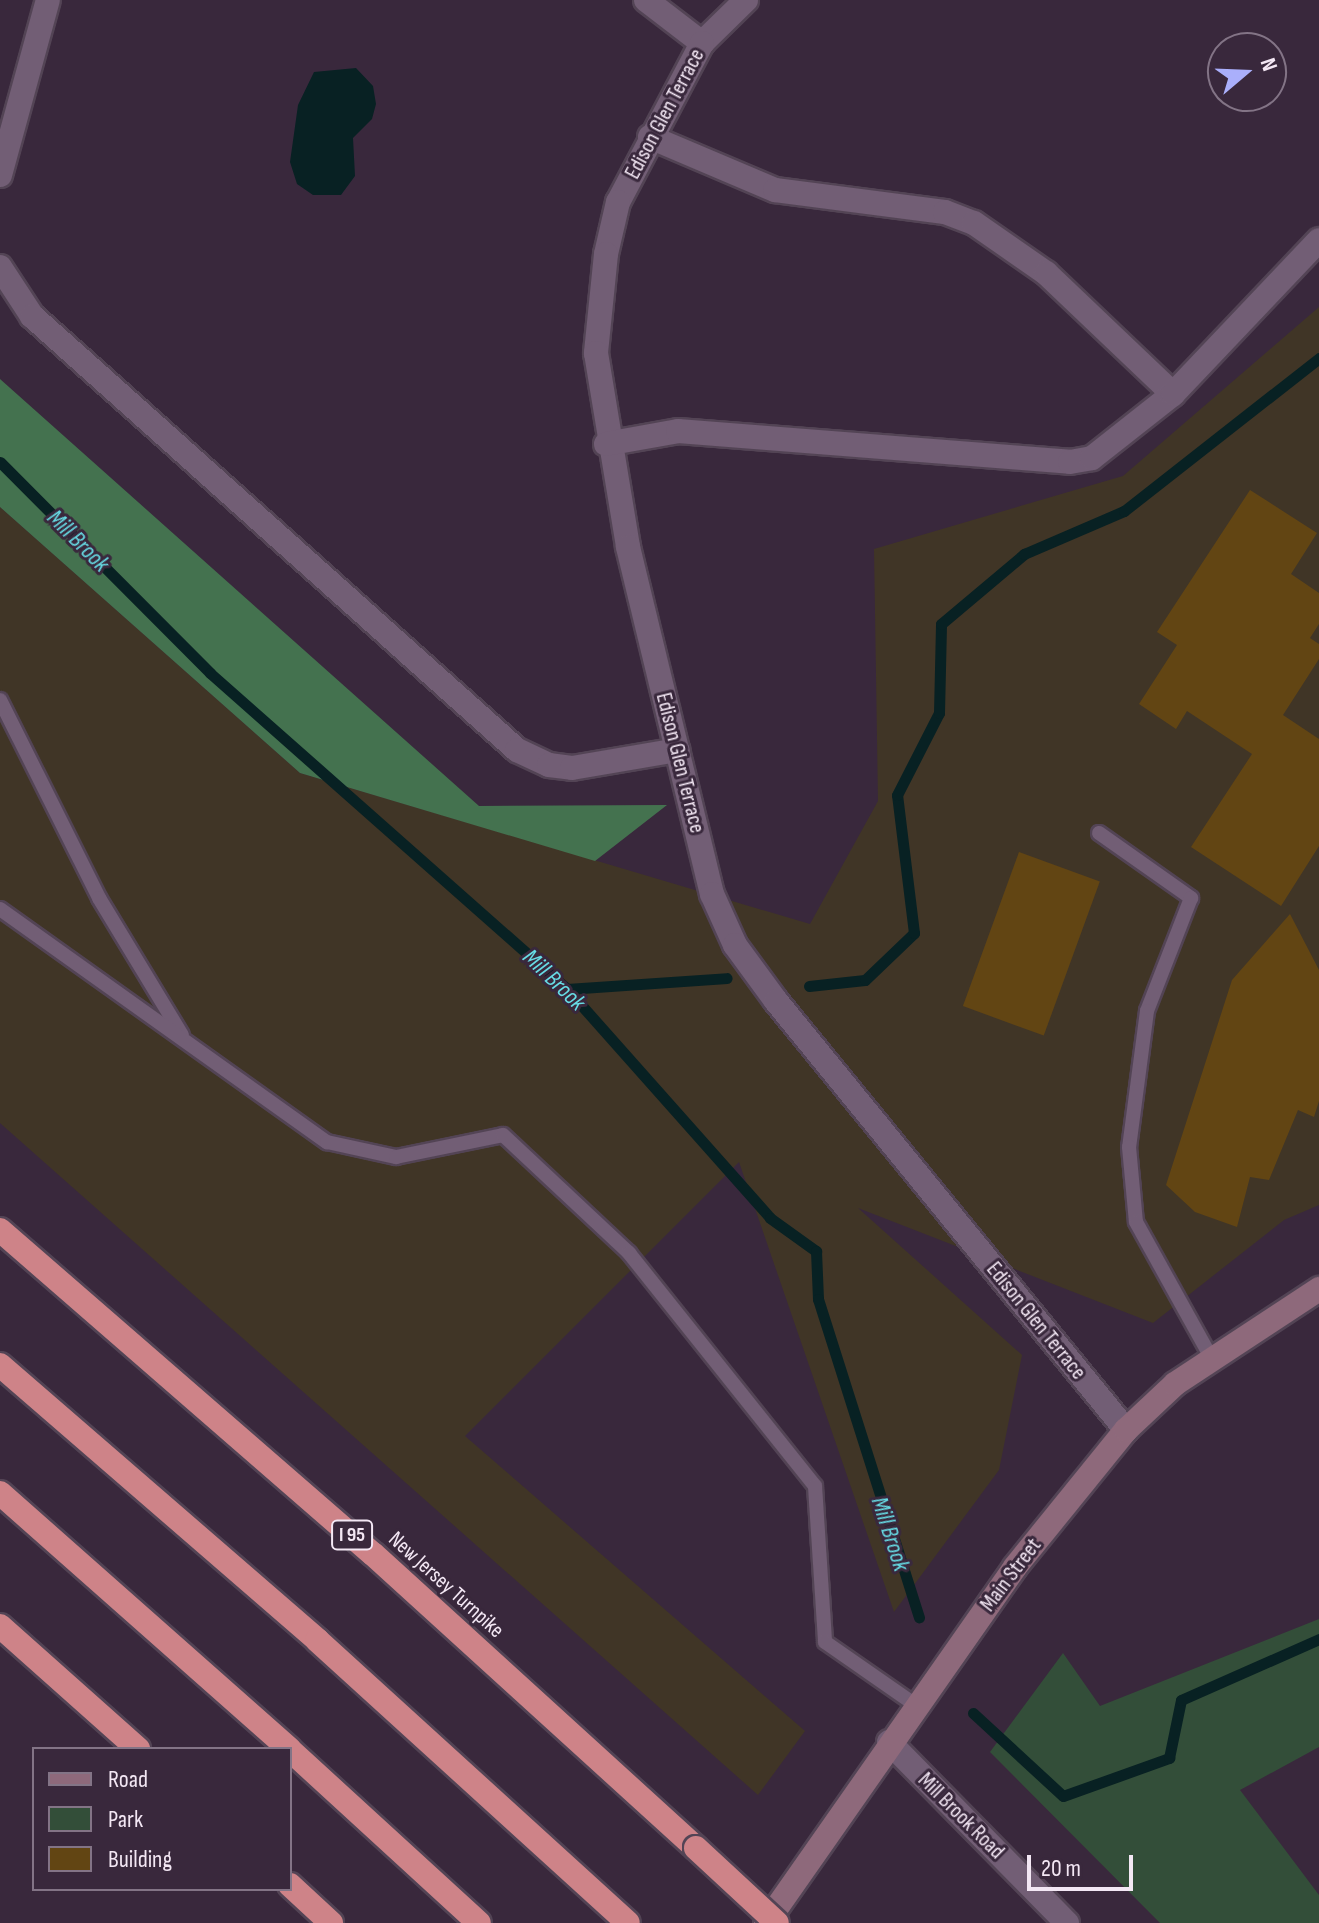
<!DOCTYPE html>
<style>
body{margin:0}
#map{position:relative;width:1319px;height:1923px;overflow:hidden;background:#39283c;font-family:"Sofia Sans Condensed",sans-serif}
div>[style]{position:absolute}
.industrial>*{inset:0;background:#403526}
.green>*{inset:0;background:#334e39}
.forest>*{inset:0;background:#44724f}
.water>*{inset:0;background:#082123}
.stream>*{height:11px;margin:-5.5px;padding:0 5.5px;transform-origin:5.5px;border-radius:5.5px;background:#082123}
.building>*{inset:0;background:#624513;transform-origin:0 0}
.roads{filter:drop-shadow(2px 0 #534455) drop-shadow(-2px 0 #534455) drop-shadow(0 2px #534455) drop-shadow(0 -2px #534455)}
.lane>*{height:14px;margin:-7px;padding:0 7px;transform-origin:7px;border-radius:7px;background:#725e75}
.street>*{height:24px;margin:-12px;padding:0 12px;transform-origin:12px;border-radius:12px;background:#725e75}
.secondary>*{height:24px;margin:-12px;padding:0 12px;transform-origin:12px;border-radius:12px;background:#8e697b}
.highway>*{height:24px;margin:-12px;padding:0 12px;transform-origin:12px;border-radius:12px;background:#ce8388}
.bridges{filter:drop-shadow(2px 0 #534455) drop-shadow(-2px 0 #534455) drop-shadow(0 2px #534455) drop-shadow(0 -2px #534455)}
.highway-bridge>*{height:24px;margin:-12px;padding:0 12px;transform-origin:12px;border-radius:12px;background:#ce8388}
span{translate:-50% -50%;white-space:nowrap;text-align:center;line-height:1.15;-webkit-text-stroke:6px #39283c;paint-order:stroke}
.shield-label span{padding:2px 6px;background:#39283c;border:2px solid;border-radius:6px;-webkit-text-stroke-width:0}
.shield-label{font-size:20px;color:#f3e7f4;font-weight:700}
.street-label{font-size:22px;color:#f3e7f4}
.water-label{font-size:24px;color:#67dce5;font-style:italic}
.legend{position:absolute;left:32px;top:1747px;width:260px;height:144px;box-sizing:border-box;background:#39283c;border:2px solid #837486;margin:0;padding:10px 14px;list-style:none;font-size:24px;color:#f3e7f4}
.legend li{display:flex;align-items:center;gap:16px;height:40px}
.legend b{width:40px;border:2px solid #837486}
.north{position:absolute;left:1207px;top:32px;width:80px;height:80px;box-sizing:border-box;background:#39283c;border:2px solid #837486;border-radius:50%;rotate:71deg;font-size:22px;font-weight:700;line-height:32px;text-align:center;color:#f3e7f4}
.north::after{content:'';display:block;margin:auto;width:28px;height:36px;background:#aaaffb;clip-path:polygon(50% 0,100% 100%,50% 72%,0 100%)}
.scale{position:absolute;left:1027px;top:1855px;width:106px;height:36px;box-sizing:border-box;border:4px solid #f3e7f4;border-top:0;padding-left:10px;font-size:24px;line-height:28px;white-space:nowrap;color:#f3e7f4;-webkit-text-stroke:6px #39283c;paint-order:stroke}
</style>
<div id="map">
<div class="industrial">
<div style="clip-path:polygon(1319px 307px,1319px 1205px,1284px 1220px,1153px 1323px,858px 1208px,1022px 1355px,999px 1470px,894px 1612px,739px 1162px,465px 1436px,805px 1731px,758px 1795px,0 1123px,0 507px,300px 773px,810px 924px,878px 801px,874px 549px,1123px 476px)"></div>
</div>
<div class="green">
<div style="clip-path:polygon(1319px 1619px,1319px 1747px,1240px 1790px,1319px 1895px,1319px 1923px,1160px 1923px,990px 1752px,1063px 1653px,1100px 1706px)"></div>
</div>
<div class="forest">
<div style="clip-path:polygon(0 379px,479px 806px,667px 805px,595px 861px,300px 773px,0 507px)"></div>
</div>
<div class="water">
<div style="clip-path:polygon(356px 68px,373px 86px,376px 104px,372px 119px,353px 138px,355px 176px,341px 195px,313px 195px,297px 184px,290px 162px,298px 105px,314px 72px)"></div>
</div>
<div class="stream">
<div style="left:0;top:462px;width:298px;rotate:45.1deg"></div>
<div style="left:210px;top:673px;width:477px;rotate:41.5deg"></div>
<div style="left:567px;top:989px;width:306px;rotate:48.4deg"></div>
<div style="left:770px;top:1218px;width:57px;rotate:35.7deg"></div>
<div style="left:816px;top:1251px;width:48px;rotate:87.6deg"></div>
<div style="left:818px;top:1299px;width:334px;rotate:72.4deg"></div>
<div style="left:809px;top:986px;width:56px;rotate:-6.1deg"></div>
<div style="left:865px;top:980px;width:68px;rotate:-43.8deg"></div>
<div style="left:914px;top:933px;width:139px;rotate:-97deg"></div>
<div style="left:897px;top:795px;width:92px;rotate:-62.9deg"></div>
<div style="left:939px;top:713px;width:89px;rotate:-88.7deg"></div>
<div style="left:941px;top:624px;width:109px;rotate:-40.1deg"></div>
<div style="left:1024px;top:554px;width:109px;rotate:-23.3deg"></div>
<div style="left:1124px;top:511px;width:248px;rotate:-38.1deg"></div>
<div style="left:567px;top:989px;width:160px;rotate:-3.9deg"></div>
<div style="left:973px;top:1713px;width:122px;rotate:42.7deg"></div>
<div style="left:1063px;top:1796px;width:113px;rotate:-19.7deg"></div>
<div style="left:1169px;top:1758px;width:59px;rotate:-78.3deg"></div>
<div style="left:1181px;top:1700px;width:151px;rotate:-23.8deg"></div>
</div>
<div class="building">
<div style="clip-path:polygon(1250px 490px,1317px 533px,1291px 574px,1319px 593px,1319px 624px,1310px 638px,1319px 644px,1319px 659px,1283px 715px,1319px 739px,1319px 846px,1281px 906px,1191px 847px,1252px 754px,1187px 711px,1176px 729px,1139px 704px,1177px 645px,1157px 632px)"></div>
<div style="left:1019px;top:852px;width:86px;height:164px;rotate:20deg"></div>
<div style="clip-path:polygon(1290px 914px,1319px 970px,1319px 1101px,1314px 1117px,1298px 1110px,1269px 1180px,1250px 1177px,1237px 1227px,1195px 1212px,1166px 1185px,1232px 980px)"></div>
</div>
<div class="roads">
<div class="lane">
<div style="left:0;top:700px;width:221px;rotate:63.4deg"></div>
<div style="left:99px;top:898px;width:160px;rotate:58.8deg"></div>
<div style="left:1099px;top:833px;width:113px;rotate:35.2deg"></div>
<div style="left:1191px;top:898px;width:121px;rotate:111.3deg"></div>
<div style="left:1147px;top:1011px;width:137px;rotate:97.5deg"></div>
<div style="left:1129px;top:1147px;width:75px;rotate:84.7deg"></div>
<div style="left:1136px;top:1222px;width:157px;rotate:61deg"></div>
<div style="left:0;top:909px;width:402px;rotate:35.5deg"></div>
<div style="left:327px;top:1142px;width:71px;rotate:12.3deg"></div>
<div style="left:396px;top:1157px;width:109px;rotate:-11.6deg"></div>
<div style="left:503px;top:1135px;width:173px;rotate:43.1deg"></div>
<div style="left:629px;top:1253px;width:298px;rotate:51.4deg"></div>
<div style="left:815px;top:1486px;width:156px;rotate:86.3deg"></div>
<div style="left:825px;top:1642px;width:112px;rotate:34.8deg"></div>
</div>
<div class="street">
<div style="left:646px;top:0;width:71px;rotate:37.5deg"></div>
<div style="left:746px;top:0;width:62px;rotate:135.7deg"></div>
<div style="left:702px;top:43px;width:180px;rotate:117.8deg"></div>
<div style="left:618px;top:202px;width:53px;rotate:103deg"></div>
<div style="left:606px;top:254px;width:100px;rotate:95.8deg"></div>
<div style="left:596px;top:353px;width:197px;rotate:80.6deg"></div>
<div style="left:628px;top:547px;width:357px;rotate:76.4deg"></div>
<div style="left:712px;top:894px;width:56px;rotate:65.7deg"></div>
<div style="left:735px;top:945px;width:69px;rotate:53.8deg"></div>
<div style="left:776px;top:1001px;width:554px;rotate:50.79deg"></div>
<div style="left:650px;top:137px;width:136px;rotate:23deg"></div>
<div style="left:775px;top:190px;width:171px;rotate:7.4deg"></div>
<div style="left:945px;top:212px;width:31px;rotate:21deg"></div>
<div style="left:974px;top:223px;width:88px;rotate:34.8deg"></div>
<div style="left:1046px;top:273px;width:175px;rotate:43.6deg"></div>
<div style="left:0;top:175px;width:181px;rotate:-74.7deg"></div>
<div style="left:0;top:267px;width:59px;rotate:56.9deg"></div>
<div style="left:32px;top:316px;width:651px;rotate:41.82deg"></div>
<div style="left:517px;top:750px;width:35px;rotate:25deg"></div>
<div style="left:549px;top:765px;width:23px;rotate:7deg"></div>
<div style="left:572px;top:768px;width:107px;rotate:-9.7deg"></div>
<div style="left:606px;top:444px;width:73px;rotate:-10.2deg"></div>
<div style="left:678px;top:431px;width:393px;rotate:4.5deg"></div>
<div style="left:1070px;top:462px;width:22px;rotate:-10deg"></div>
<div style="left:1092px;top:458px;width:103px;rotate:-38.3deg"></div>
<div style="left:1173px;top:394px;width:212px;rotate:-46.5deg"></div>
<div style="left:889px;top:1742px;width:254px;rotate:45.5deg"></div>
</div>
<div class="secondary">
<div style="left:766px;top:1923px;width:434px;rotate:-55deg"></div>
<div style="left:1015px;top:1567px;width:176px;rotate:-51deg"></div>
<div style="left:1126px;top:1430px;width:67px;rotate:-43.2deg"></div>
<div style="left:1175px;top:1384px;width:173px;rotate:-33.4deg"></div>
</div>
<div class="highway">
<div style="left:0;top:1230px;width:494px;rotate:41deg"></div>
<div style="left:373px;top:1554px;width:437px;rotate:42.3deg"></div>
<div style="left:0;top:1365px;width:420px;rotate:40.9deg"></div>
<div style="left:317px;top:1640px;width:420px;rotate:42.3deg"></div>
<div style="left:0;top:1493px;width:386px;rotate:41.5deg"></div>
<div style="left:0;top:1626px;width:185px;rotate:41.7deg"></div>
<div style="left:290px;top:1750px;width:256px;rotate:42.5deg"></div>
<div style="left:290px;top:1885px;width:56px;rotate:42.8deg"></div>
</div>
</div>
<div class="bridges">
<div class="highway-bridge">
<div style="left:696px;top:1848px;width:110px;rotate:42.8deg"></div>
</div>
</div>
<div class="shield-label">
<span style="left:352px;top:1535px">I 95</span>
</div>
<div class="street-label">
<span style="left:665px;top:114px;rotate:-62deg">Edison Glen Terrace</span>
<span style="left:680px;top:763px;rotate:76deg">Edison Glen Terrace</span>
<span style="left:1036px;top:1321px;rotate:51deg">Edison Glen Terrace</span>
<span style="left:1011px;top:1575px;rotate:-53deg">Main Street</span>
<span style="left:446px;top:1585px;rotate:42deg">New Jersey Turnpike</span>
<span style="left:961px;top:1816px;rotate:45deg">Mill Brook Road</span>
</div>
<div class="water-label">
<span style="left:78px;top:541px;rotate:45deg">Mill Brook</span>
<span style="left:554px;top:980px;rotate:44deg">Mill Brook</span>
<span style="left:890px;top:1534px;rotate:72deg">Mill Brook</span>
</div>
<ul class="legend">
<li><b style="height:10px;background:#8e697b"></b>Road</li>
<li><b style="height:22px;background:#334e39"></b>Park</li>
<li><b style="height:22px;background:#624513"></b>Building</li>
</ul>
<div class="north">N</div>
<div class="scale">20 m</div>
</div>
